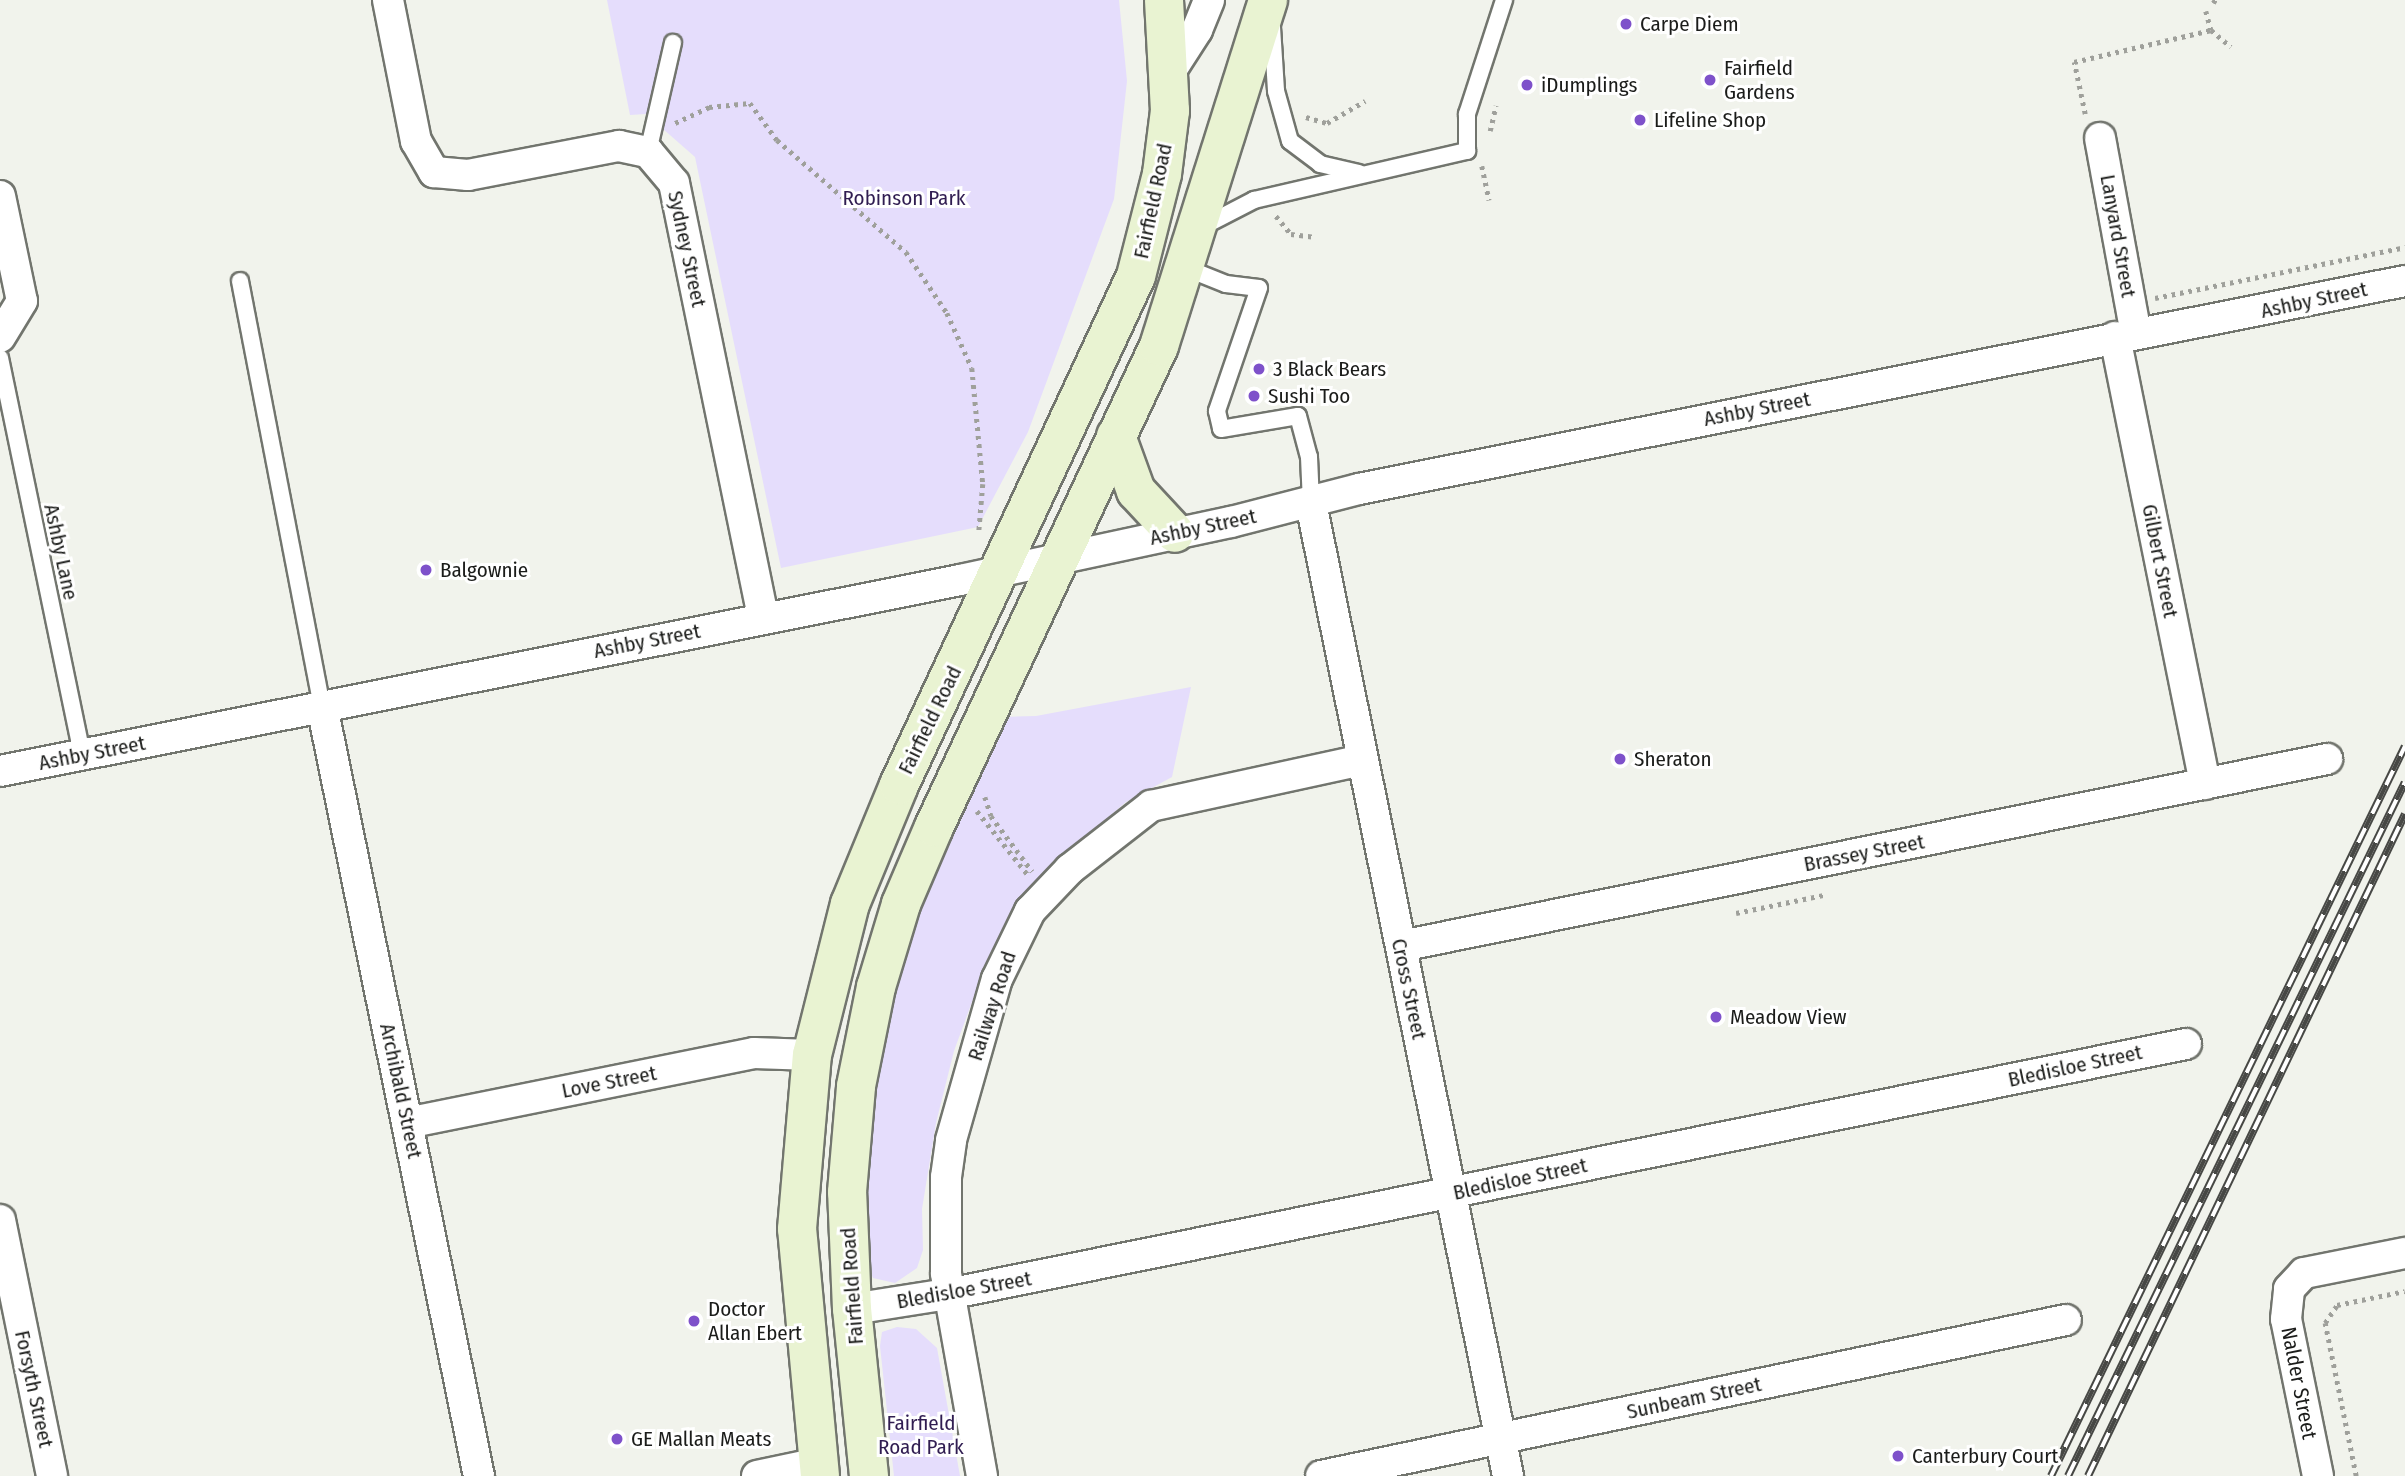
<!DOCTYPE html>
<style>
body{margin:0}
#map{position:relative;width:2405px;height:1476px;overflow:hidden;background:#f1f3ec;font-family:"Fira Sans Condensed",sans-serif}
div>[style]{position:absolute}
.green>*{inset:0;background:#e5ddfc}
.path>*{height:4.5px;margin-top:-2.25px;transform-origin:0;background:repeating-linear-gradient(90deg,#9fa09b 0 3.5px,transparent 0 8.5px)}
.roads{filter:drop-shadow(2px 0 #72756e) drop-shadow(-2px 0 #72756e) drop-shadow(0 2px #72756e) drop-shadow(0 -2px #72756e)}
.lane>*{height:16px;margin:-8px;padding:0 8px;transform-origin:8px;border-radius:8px;background:#fff}
.street>*{height:30px;margin:-15px;padding:0 15px;transform-origin:15px;border-radius:15px;background:#fff}
.secondary>*{height:38px;margin:-19px;padding:0 19px;transform-origin:19px;border-radius:19px;background:#e9f3d2}
.rail>*{height:8px;margin-top:-4px;transform-origin:0;background:repeating-linear-gradient(90deg,#fff 0 16px,#474845 0 32px);box-sizing:border-box;border-block:2px solid #474845}
.dots>*{width:19px;height:19px;translate:-50% -50%;box-sizing:border-box;border:4px solid #fff;border-radius:50%}
span{translate:-50% -50%;white-space:nowrap;text-align:center;line-height:1.15;-webkit-text-stroke:6px #fff;paint-order:stroke}
.poi-label{font-size:21px;color:#1b1c1a}
.left{translate:0 -50%;text-align:left}
.park-label{font-size:21px;color:#301d51}
.street-label{font-size:21px;color:#1b1c1a}
</style>
<div id="map">
<div class="green">
<div style="clip-path:polygon(607px 0,1119px 0,1127px 81px,1114px 199px,1028px 432px,978px 527px,781px 568px,695px 157px,646px 114px,630px 115px)"></div>
<div style="clip-path:polygon(1191px 687px,1172px 777px,1126px 802px,1049px 868px,1016px 911px,987px 961px,954px 1051px,936px 1123px,922px 1209px,923px 1250px,917px 1268px,895px 1283px,873px 1278px,865px 1259px,860px 1185px,898px 965px,917px 902px,1002px 717px,1036px 716px)"></div>
<div style="clip-path:polygon(897px 1327px,916px 1329px,937px 1348px,960px 1476px,894px 1476px,880px 1346px,882px 1332px)"></div>
</div>
<div class="path">
<div style="left:2213px;top:3px;width:4px;rotate:-56deg"></div>
<div style="left:2206px;top:11px;width:20px;rotate:75deg"></div>
<div style="left:2211px;top:30px;width:26px;rotate:40deg"></div>
<div style="left:2085px;top:114px;width:53px;rotate:-101.9deg"></div>
<div style="left:2074px;top:62px;width:141px;rotate:-13.1deg"></div>
<div style="left:1306px;top:117px;width:22px;rotate:16deg"></div>
<div style="left:1327px;top:123px;width:44px;rotate:-30.1deg"></div>
<div style="left:675px;top:123px;width:38px;rotate:-25deg"></div>
<div style="left:709px;top:107px;width:41px;rotate:-5.6deg"></div>
<div style="left:750px;top:103px;width:46px;rotate:53.9deg"></div>
<div style="left:777px;top:140px;width:171px;rotate:41deg"></div>
<div style="left:906px;top:252px;width:73px;rotate:56.1deg"></div>
<div style="left:947px;top:313px;width:60px;rotate:65.6deg"></div>
<div style="left:972px;top:368px;width:117px;rotate:84.6deg"></div>
<div style="left:983px;top:484px;width:48px;rotate:94.8deg"></div>
<div style="left:1490px;top:131px;width:26px;rotate:-77deg"></div>
<div style="left:1482px;top:166px;width:35px;rotate:78deg"></div>
<div style="left:1276px;top:216px;width:23px;rotate:50deg"></div>
<div style="left:1291px;top:234px;width:25px;rotate:7deg"></div>
<div style="left:2155px;top:298px;width:255px;rotate:-11.5deg"></div>
<div style="left:985px;top:797px;width:20px;rotate:72deg"></div>
<div style="left:991px;top:816px;width:69px;rotate:53.3deg"></div>
<div style="left:977px;top:811px;width:82px;rotate:51.4deg"></div>
<div style="left:1736px;top:913px;width:90px;rotate:-11.6deg"></div>
<div style="left:2356px;top:1476px;width:156px;rotate:-101.5deg"></div>
<div style="left:2325px;top:1323px;width:22px;rotate:-56deg"></div>
<div style="left:2337px;top:1305px;width:69px;rotate:-11.6deg"></div>
</div>
<div class="roads">
<div class="lane">
<div style="left:1272px;top:27px;width:64px;rotate:86.4deg"></div>
<div style="left:1276px;top:91px;width:52px;rotate:74.4deg"></div>
<div style="left:1290px;top:141px;width:38px;rotate:37deg"></div>
<div style="left:1320px;top:164px;width:40px;rotate:13deg"></div>
<div style="left:648px;top:152px;width:112px;rotate:-77.1deg"></div>
<div style="left:1202px;top:227px;width:59px;rotate:-27.4deg"></div>
<div style="left:1254px;top:200px;width:219px;rotate:-13deg"></div>
<div style="left:1467px;top:151px;width:37px;rotate:-90deg"></div>
<div style="left:1467px;top:114px;width:120px;rotate:-72deg"></div>
<div style="left:1186px;top:268px;width:43px;rotate:21.8deg"></div>
<div style="left:1226px;top:284px;width:33px;rotate:7deg"></div>
<div style="left:1259px;top:288px;width:130px;rotate:108.9deg"></div>
<div style="left:1217px;top:411px;width:18px;rotate:77deg"></div>
<div style="left:1221px;top:429px;width:78px;rotate:-9.6deg"></div>
<div style="left:1298px;top:416px;width:42px;rotate:75deg"></div>
<div style="left:1309px;top:457px;width:46px;rotate:87.5deg"></div>
<div style="left:240px;top:281px;width:433px;rotate:79.1deg"></div>
<div style="left:0;top:358px;width:404px;rotate:78.3deg"></div>
</div>
<div class="street">
<div style="left:388px;top:0;width:144px;rotate:78.8deg"></div>
<div style="left:416px;top:141px;width:36px;rotate:60deg"></div>
<div style="left:434px;top:172px;width:34px;rotate:5deg"></div>
<div style="left:468px;top:175px;width:154px;rotate:-10.9deg"></div>
<div style="left:619px;top:146px;width:30px;rotate:12deg"></div>
<div style="left:648px;top:152px;width:40px;rotate:50deg"></div>
<div style="left:674px;top:183px;width:444px;rotate:78.4deg"></div>
<div style="left:1170px;top:72px;width:50px;rotate:-57.3deg"></div>
<div style="left:1197px;top:30px;width:32px;rotate:-68deg"></div>
<div style="left:2100px;top:138px;width:199px;rotate:79.6deg"></div>
<div style="left:0;top:196px;width:107px;rotate:78.2deg"></div>
<div style="left:22px;top:301px;width:42px;rotate:121.4deg"></div>
<div style="left:2115px;top:337px;width:456px;rotate:78.6deg"></div>
<div style="left:1311px;top:503px;width:993px;rotate:78.55deg"></div>
<div style="left:322px;top:706px;width:786px;rotate:78.48deg"></div>
<div style="left:0;top:771px;width:979px;rotate:-11.25deg"></div>
<div style="left:960px;top:580px;width:277px;rotate:-12.1deg"></div>
<div style="left:1231px;top:522px;width:132px;rotate:-14.5deg"></div>
<div style="left:1359px;top:489px;width:1066px;rotate:-11.25deg"></div>
<div style="left:1401px;top:946px;width:945px;rotate:-11.42deg"></div>
<div style="left:407px;top:1123px;width:354px;rotate:-11.4deg"></div>
<div style="left:754px;top:1053px;width:58px;rotate:2deg"></div>
<div style="left:0;top:1220px;width:261px;rotate:78.5deg"></div>
<div style="left:852px;top:1309px;width:97px;rotate:-8.9deg"></div>
<div style="left:948px;top:1294px;width:1263px;rotate:-11.42deg"></div>
<div style="left:757px;top:1476px;width:62px;rotate:-12deg"></div>
<div style="left:982px;top:1476px;width:206px;rotate:-100.1deg"></div>
<div style="left:946px;top:1273px;width:96px;rotate:-90deg"></div>
<div style="left:946px;top:1177px;width:37px;rotate:-82deg"></div>
<div style="left:951px;top:1140px;width:167px;rotate:-74.1deg"></div>
<div style="left:997px;top:979px;width:76px;rotate:-64.1deg"></div>
<div style="left:1030px;top:911px;width:58px;rotate:-46.4deg"></div>
<div style="left:1070px;top:869px;width:103px;rotate:-37.9deg"></div>
<div style="left:1151px;top:806px;width:216px;rotate:-12.3deg"></div>
<div style="left:1321px;top:1476px;width:761px;rotate:-11.83deg"></div>
<div style="left:2318px;top:1476px;width:160px;rotate:-101.5deg"></div>
<div style="left:2286px;top:1319px;width:30px;rotate:-84deg"></div>
<div style="left:2289px;top:1289px;width:22px;rotate:-47deg"></div>
<div style="left:2304px;top:1273px;width:103px;rotate:-11.2deg"></div>
</div>
<div class="secondary">
<div style="left:1116px;top:436px;width:59px;rotate:70deg"></div>
<div style="left:1136px;top:491px;width:57px;rotate:47.1deg"></div>
<div style="left:820px;top:1476px;width:248px;rotate:-95.3deg"></div>
<div style="left:797px;top:1229px;width:175px;rotate:-85.1deg"></div>
<div style="left:812px;top:1055px;width:156px;rotate:-75.9deg"></div>
<div style="left:850px;top:904px;width:129px;rotate:-67.6deg"></div>
<div style="left:899px;top:785px;width:561px;rotate:-65.03deg"></div>
<div style="left:1136px;top:276px;width:105px;rotate:-75.7deg"></div>
<div style="left:1162px;top:174px;width:64px;rotate:-82.8deg"></div>
<div style="left:1170px;top:111px;width:111px;rotate:-93.1deg"></div>
<div style="left:869px;top:1476px;width:168px;rotate:-95.8deg"></div>
<div style="left:852px;top:1309px;width:117px;rotate:-92.4deg"></div>
<div style="left:847px;top:1192px;width:106px;rotate:-85.1deg"></div>
<div style="left:856px;top:1086px;width:101px;rotate:-78.6deg"></div>
<div style="left:876px;top:987px;width:87px;rotate:-73.2deg"></div>
<div style="left:901px;top:904px;width:84px;rotate:-66.8deg"></div>
<div style="left:934px;top:827px;width:531px;rotate:-64.93deg"></div>
<div style="left:1159px;top:346px;width:363px;rotate:-72.5deg"></div>
</div>
</div>
<div class="rail">
<div style="left:2051px;top:1476px;width:811px;rotate:-64.13deg"></div>
<div style="left:2068px;top:1476px;width:771px;rotate:-64.1deg"></div>
<div style="left:2088px;top:1476px;width:734px;rotate:-64.41deg"></div>
</div>
<div class="dots">
<div style="left:1626px;top:24px;background:#7e51ca"></div>
<div style="left:1710px;top:80px;background:#7e51ca"></div>
<div style="left:1527px;top:85px;background:#7e51ca"></div>
<div style="left:1640px;top:120px;background:#7e51ca"></div>
<div style="left:1259px;top:369px;background:#7e51ca"></div>
<div style="left:1254px;top:396px;background:#7e51ca"></div>
<div style="left:426px;top:570px;background:#7e51ca"></div>
<div style="left:1620px;top:759px;background:#7e51ca"></div>
<div style="left:1716px;top:1017px;background:#7e51ca"></div>
<div style="left:694px;top:1321px;background:#7e51ca"></div>
<div style="left:617px;top:1439px;background:#7e51ca"></div>
<div style="left:1898px;top:1456px;background:#7e51ca"></div>
</div>
<div class="poi-label">
<span class="left" style="left:1640px;top:24px">Carpe Diem</span>
<span class="left" style="left:1724px;top:80px">Fairfield<br>Gardens</span>
<span class="left" style="left:1541px;top:85px">iDumplings</span>
<span class="left" style="left:1654px;top:120px">Lifeline Shop</span>
<span class="left" style="left:1273px;top:369px">3 Black Bears</span>
<span class="left" style="left:1268px;top:396px">Sushi Too</span>
<span class="left" style="left:440px;top:570px">Balgownie</span>
<span class="left" style="left:1634px;top:759px">Sheraton</span>
<span class="left" style="left:1730px;top:1017px">Meadow View</span>
<span class="left" style="left:708px;top:1321px">Doctor<br>Allan Ebert</span>
<span class="left" style="left:631px;top:1439px">GE Mallan Meats</span>
<span class="left" style="left:1912px;top:1456px">Canterbury Court</span>
</div>
<div class="park-label">
<span style="left:904px;top:198px">Robinson Park</span>
<span style="left:921px;top:1435px">Fairfield<br>Road Park</span>
</div>
<div class="street-label">
<span style="left:1153px;top:201px;rotate:-78deg">Fairfield Road</span>
<span style="left:2118px;top:236px;rotate:80deg">Lanyard Street</span>
<span style="left:687px;top:249px;rotate:78deg">Sydney Street</span>
<span style="left:2314px;top:300px;rotate:-12deg">Ashby Street</span>
<span style="left:1757px;top:409px;rotate:-11deg">Ashby Street</span>
<span style="left:1203px;top:527px;rotate:-12deg">Ashby Street</span>
<span style="left:61px;top:552px;rotate:78deg">Ashby Lane</span>
<span style="left:2160px;top:561px;rotate:79deg">Gilbert Street</span>
<span style="left:647px;top:641px;rotate:-11deg">Ashby Street</span>
<span style="left:930px;top:720px;rotate:-64deg">Fairfield Road</span>
<span style="left:92px;top:753px;rotate:-11deg">Ashby Street</span>
<span style="left:1864px;top:853px;rotate:-11deg">Brassey Street</span>
<span style="left:1409px;top:989px;rotate:78deg">Cross Street</span>
<span style="left:992px;top:1006px;rotate:-72deg">Railway Road</span>
<span style="left:2075px;top:1066px;rotate:-12deg">Bledisloe Street</span>
<span style="left:609px;top:1082px;rotate:-11deg">Love Street</span>
<span style="left:401px;top:1091px;rotate:78deg">Archibald Street</span>
<span style="left:1520px;top:1179px;rotate:-12deg">Bledisloe Street</span>
<span style="left:852px;top:1286px;rotate:-94deg">Fairfield Road</span>
<span style="left:964px;top:1290px;rotate:-10deg">Bledisloe Street</span>
<span style="left:2299px;top:1383px;rotate:79deg">Nalder Street</span>
<span style="left:34px;top:1389px;rotate:78deg">Forsyth Street</span>
<span style="left:1694px;top:1398px;rotate:-12deg">Sunbeam Street</span>
</div>
</div>
